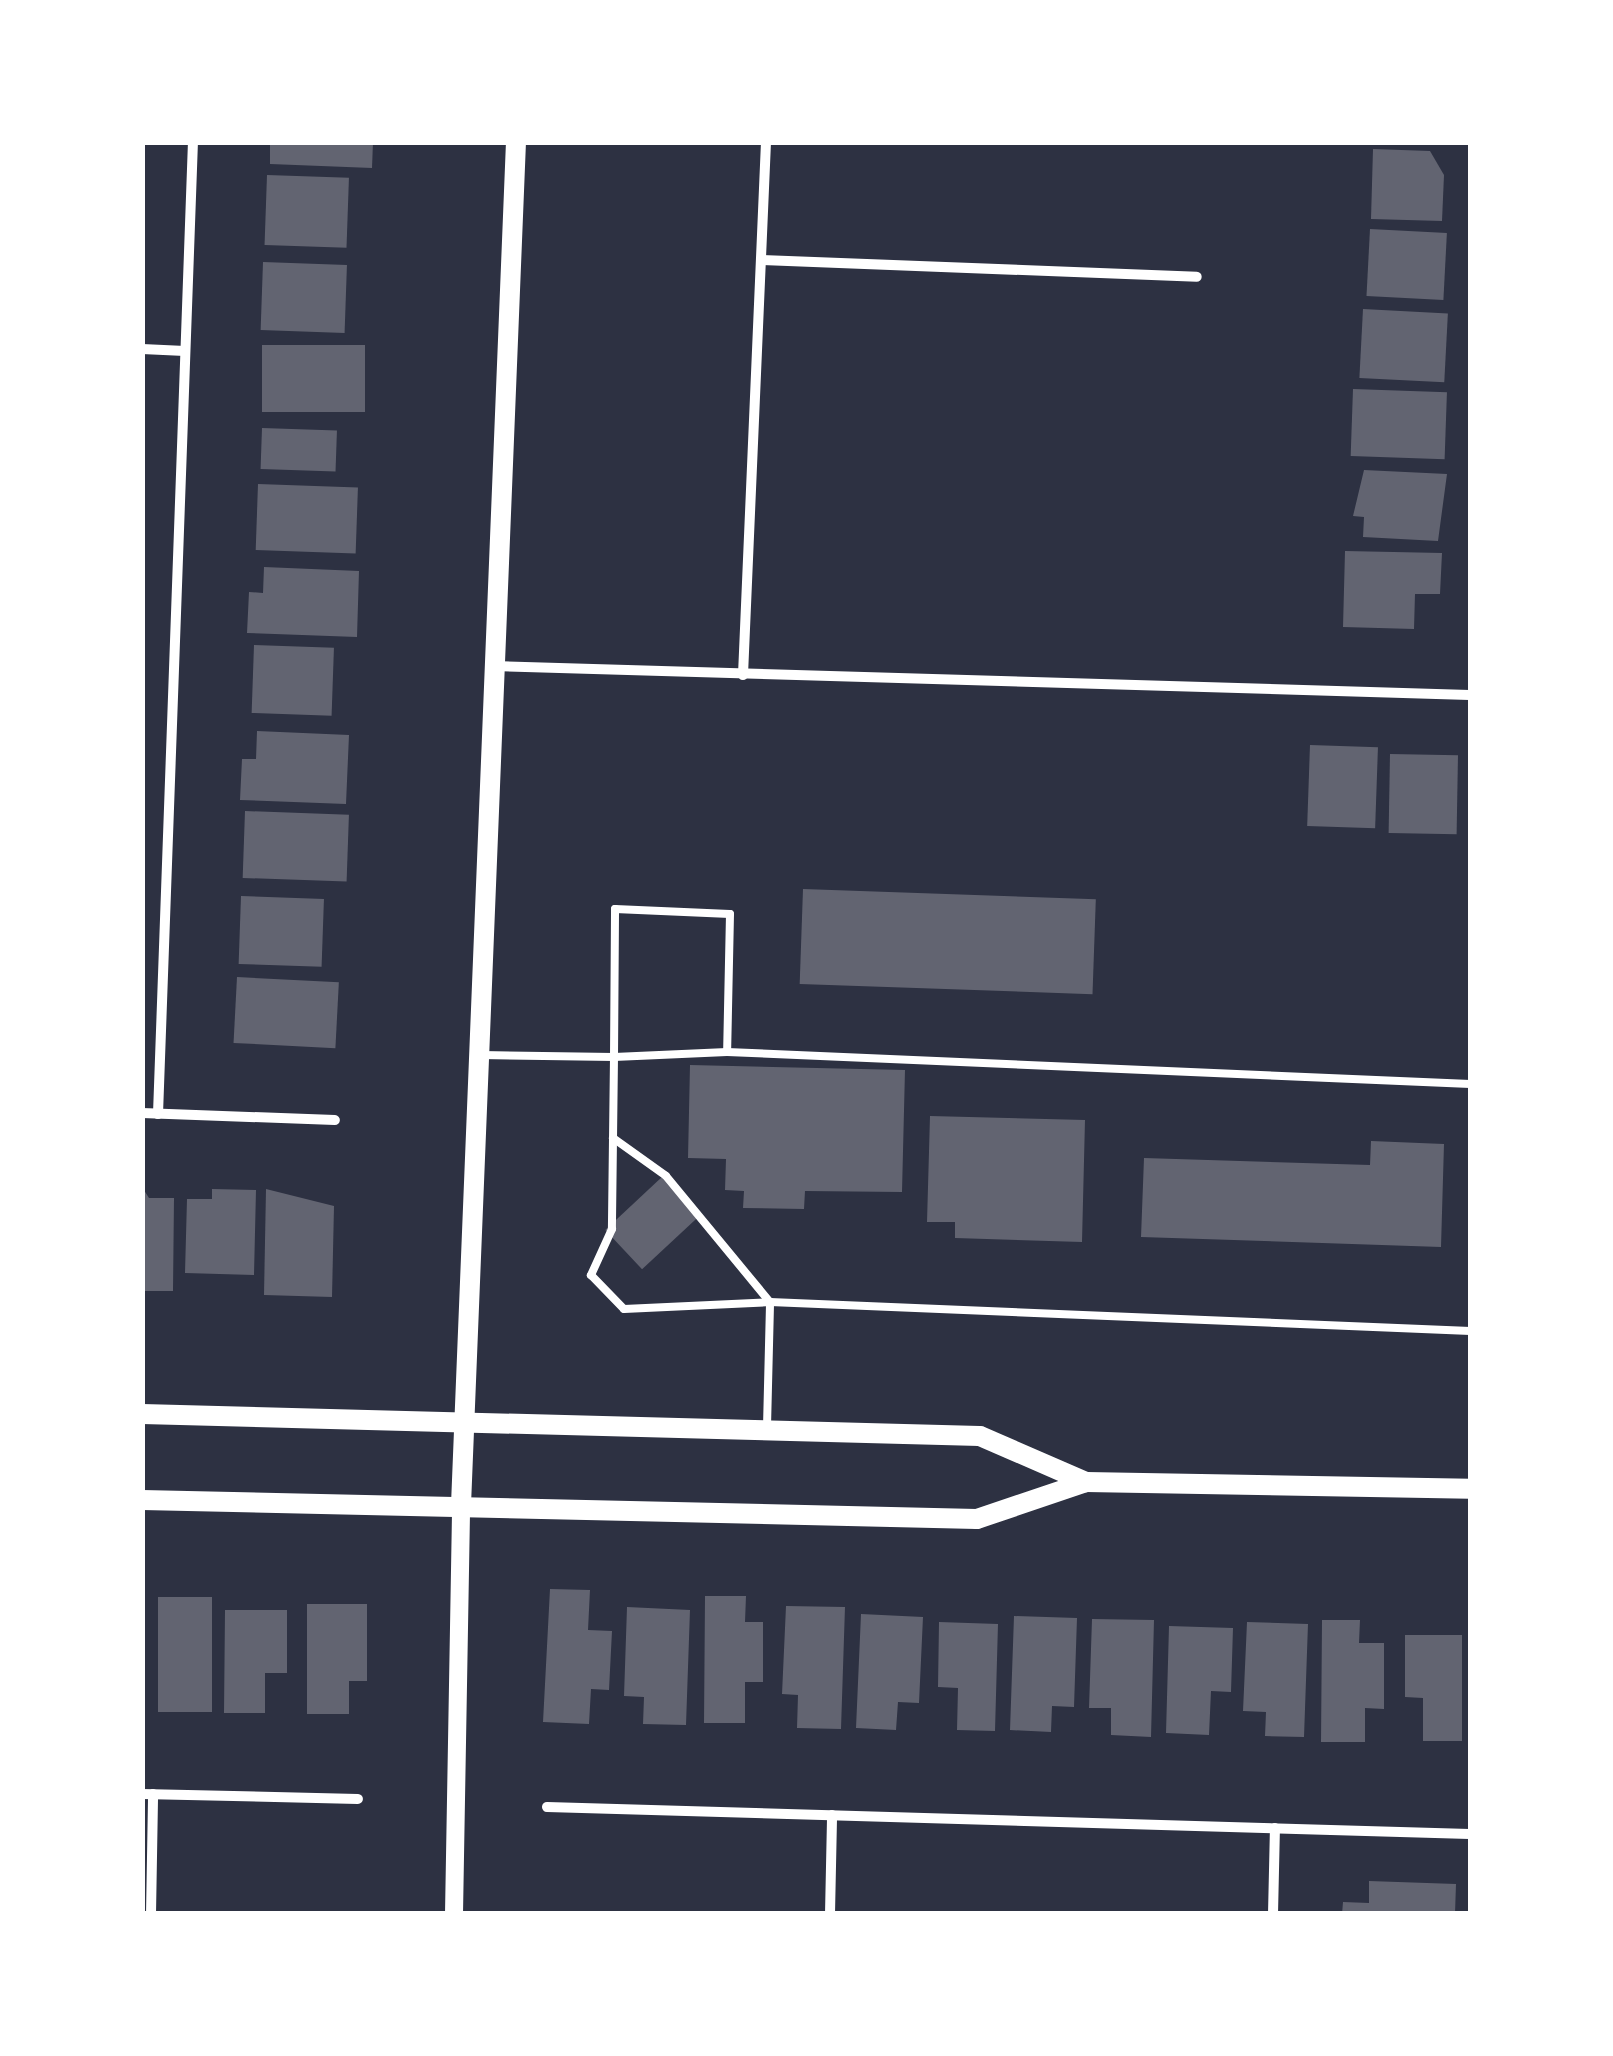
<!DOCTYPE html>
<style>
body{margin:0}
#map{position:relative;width:1613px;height:2056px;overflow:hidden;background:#2d3142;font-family:"Golos Text",sans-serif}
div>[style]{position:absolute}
.building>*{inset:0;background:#626471;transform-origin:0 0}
.service>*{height:8px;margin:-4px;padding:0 4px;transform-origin:4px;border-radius:4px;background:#fff}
.minor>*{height:10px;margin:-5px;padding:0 5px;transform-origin:5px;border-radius:5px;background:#fff}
.tertiary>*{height:18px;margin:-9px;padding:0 9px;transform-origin:9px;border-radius:9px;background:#fff}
.secondary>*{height:20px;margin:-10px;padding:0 10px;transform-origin:10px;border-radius:10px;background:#fff}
span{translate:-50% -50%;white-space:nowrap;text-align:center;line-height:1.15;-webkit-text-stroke:9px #fff;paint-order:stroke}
.frame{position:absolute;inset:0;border:145px solid #fff;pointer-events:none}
</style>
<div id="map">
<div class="building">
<div style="clip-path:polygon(270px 142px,373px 142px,372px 168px,270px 164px)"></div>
<div style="clip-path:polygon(1373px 149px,1430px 151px,1444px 175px,1442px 221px,1371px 219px)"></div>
<div style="left:267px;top:175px;width:82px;height:70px;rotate:2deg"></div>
<div style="left:1370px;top:229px;width:77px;height:67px;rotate:3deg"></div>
<div style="left:263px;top:262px;width:84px;height:68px;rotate:2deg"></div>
<div style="left:1363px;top:309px;width:85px;height:69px;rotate:3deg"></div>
<div style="left:262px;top:345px;width:103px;height:67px"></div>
<div style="left:1353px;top:389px;width:94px;height:67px;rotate:2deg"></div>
<div style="left:262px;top:428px;width:75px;height:41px;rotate:2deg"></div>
<div style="clip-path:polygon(1364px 470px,1447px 474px,1438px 541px,1363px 537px,1364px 517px,1353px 516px)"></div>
<div style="left:258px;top:484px;width:100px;height:66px;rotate:2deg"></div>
<div style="clip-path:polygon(1345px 551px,1442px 553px,1440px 594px,1415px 594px,1414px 629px,1343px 627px)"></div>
<div style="clip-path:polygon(264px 567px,359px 571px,357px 637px,247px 633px,249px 592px,263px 593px)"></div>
<div style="left:254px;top:645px;width:80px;height:68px;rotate:2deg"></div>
<div style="clip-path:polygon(257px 731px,349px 735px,346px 804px,240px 800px,242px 759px,256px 759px)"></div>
<div style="left:1310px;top:745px;width:68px;height:81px;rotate:2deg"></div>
<div style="left:1390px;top:754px;width:68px;height:79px;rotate:1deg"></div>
<div style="left:245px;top:811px;width:104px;height:67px;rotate:2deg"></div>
<div style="left:803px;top:889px;width:293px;height:95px;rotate:2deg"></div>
<div style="left:241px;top:896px;width:83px;height:68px;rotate:2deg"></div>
<div style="left:237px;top:977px;width:102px;height:66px;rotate:3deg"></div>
<div style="clip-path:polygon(690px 1065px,905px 1070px,902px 1192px,805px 1191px,804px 1209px,743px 1208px,744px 1191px,725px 1190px,726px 1159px,688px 1158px)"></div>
<div style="clip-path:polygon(930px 1116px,1085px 1120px,1082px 1242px,955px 1238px,955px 1222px,927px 1222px)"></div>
<div style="clip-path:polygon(1371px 1141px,1444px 1144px,1441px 1247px,1141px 1237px,1144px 1158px,1370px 1165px)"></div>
<div style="left:663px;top:1176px;width:54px;height:79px;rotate:47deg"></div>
<div style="clip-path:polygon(142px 1187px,149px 1198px,174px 1198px,173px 1291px,142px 1291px)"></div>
<div style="clip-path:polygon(212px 1189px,256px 1190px,254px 1275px,185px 1273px,187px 1199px,212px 1199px)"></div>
<div style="clip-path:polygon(266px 1189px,334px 1206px,332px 1297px,264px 1295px)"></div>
<div style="clip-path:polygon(550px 1589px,590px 1590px,588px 1630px,612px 1631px,609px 1690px,591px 1689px,589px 1724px,543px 1722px)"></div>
<div style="clip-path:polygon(705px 1596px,746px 1596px,745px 1622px,763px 1622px,763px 1682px,745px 1682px,745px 1723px,704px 1723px)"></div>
<div style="left:212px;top:1597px;width:115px;height:54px;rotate:90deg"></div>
<div style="clip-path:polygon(307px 1604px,367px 1604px,367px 1681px,349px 1681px,349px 1714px,307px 1714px)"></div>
<div style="clip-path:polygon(786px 1606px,845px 1607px,841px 1729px,797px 1728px,798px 1695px,782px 1694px)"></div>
<div style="clip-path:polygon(627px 1607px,690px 1610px,686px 1725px,643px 1724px,644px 1697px,624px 1696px)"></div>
<div style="clip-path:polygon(225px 1610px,287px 1610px,287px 1673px,265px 1673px,265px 1713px,224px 1713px)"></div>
<div style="clip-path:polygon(861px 1614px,923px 1617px,919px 1703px,898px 1702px,896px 1730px,856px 1728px)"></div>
<div style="clip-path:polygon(1014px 1616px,1077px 1618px,1074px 1707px,1052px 1706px,1051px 1732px,1010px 1730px)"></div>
<div style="clip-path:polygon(1092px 1619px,1154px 1620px,1151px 1737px,1111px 1735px,1111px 1708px,1089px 1708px)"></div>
<div style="clip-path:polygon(1322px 1620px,1360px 1620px,1359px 1643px,1384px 1643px,1384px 1709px,1365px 1708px,1365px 1742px,1321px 1742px)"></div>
<div style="clip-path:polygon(939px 1622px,998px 1624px,995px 1731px,957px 1730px,958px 1688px,938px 1687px)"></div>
<div style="clip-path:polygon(1247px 1622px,1308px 1624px,1304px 1737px,1265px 1736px,1266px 1712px,1243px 1711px)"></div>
<div style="clip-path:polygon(1169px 1626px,1233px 1628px,1231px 1692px,1211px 1691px,1209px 1735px,1166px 1733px)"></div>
<div style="clip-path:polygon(1405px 1635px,1462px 1635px,1462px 1741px,1423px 1741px,1423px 1698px,1405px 1697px)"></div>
<div style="clip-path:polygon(1369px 1881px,1456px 1884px,1455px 1914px,1342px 1914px,1343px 1902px,1369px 1903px)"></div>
</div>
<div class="service">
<div style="left:727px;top:1052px;width:113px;rotate:177.5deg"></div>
<div style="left:614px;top:1057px;width:172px;rotate:90.7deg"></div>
<div style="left:612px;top:1229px;width:51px;rotate:114.5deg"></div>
<div style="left:591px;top:1275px;width:47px;rotate:45.9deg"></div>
<div style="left:624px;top:1309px;width:146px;rotate:-2.7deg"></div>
<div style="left:481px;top:1055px;width:133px;rotate:0.9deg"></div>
<div style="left:614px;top:1057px;width:148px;rotate:-89.6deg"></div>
<div style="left:615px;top:909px;width:115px;rotate:2.5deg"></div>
<div style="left:730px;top:914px;width:138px;rotate:91.2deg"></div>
<div style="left:727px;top:1052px;width:744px;rotate:2.47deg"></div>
<div style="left:613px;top:1138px;width:65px;rotate:35.6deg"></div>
<div style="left:666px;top:1176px;width:163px;rotate:50.5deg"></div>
<div style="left:767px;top:1427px;width:125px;rotate:-88.6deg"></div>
<div style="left:770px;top:1302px;width:701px;rotate:2.37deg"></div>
</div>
<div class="minor">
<div style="left:761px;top:260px;width:436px;rotate:2.2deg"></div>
<div style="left:142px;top:349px;width:43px;rotate:2.7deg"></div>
<div style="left:494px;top:666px;width:976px;rotate:1.7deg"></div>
<div style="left:743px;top:675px;width:533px;rotate:-87.53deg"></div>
<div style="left:142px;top:1113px;width:193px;rotate:2.1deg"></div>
<div style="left:158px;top:1114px;width:973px;rotate:-87.94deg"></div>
<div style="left:142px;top:1794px;width:216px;rotate:1.3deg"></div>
<div style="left:547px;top:1807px;width:923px;rotate:1.68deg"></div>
<div style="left:151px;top:1914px;width:120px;rotate:-89deg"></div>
<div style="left:830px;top:1914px;width:99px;rotate:-88.8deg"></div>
<div style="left:1273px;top:1914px;width:86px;rotate:-88.7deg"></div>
</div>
<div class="tertiary">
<div style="left:454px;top:1914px;width:409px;rotate:-89deg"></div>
</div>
<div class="secondary">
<div style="left:142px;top:1414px;width:838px;rotate:1.5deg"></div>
<div style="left:980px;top:1436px;width:116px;rotate:23.5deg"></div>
<div style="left:142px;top:1500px;width:835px;rotate:1.3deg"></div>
<div style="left:977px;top:1519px;width:115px;rotate:-18.7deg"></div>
<div style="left:1086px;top:1482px;width:384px;rotate:1deg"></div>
<div style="left:461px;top:1505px;width:1364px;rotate:-87.69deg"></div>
</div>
<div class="frame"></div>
</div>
